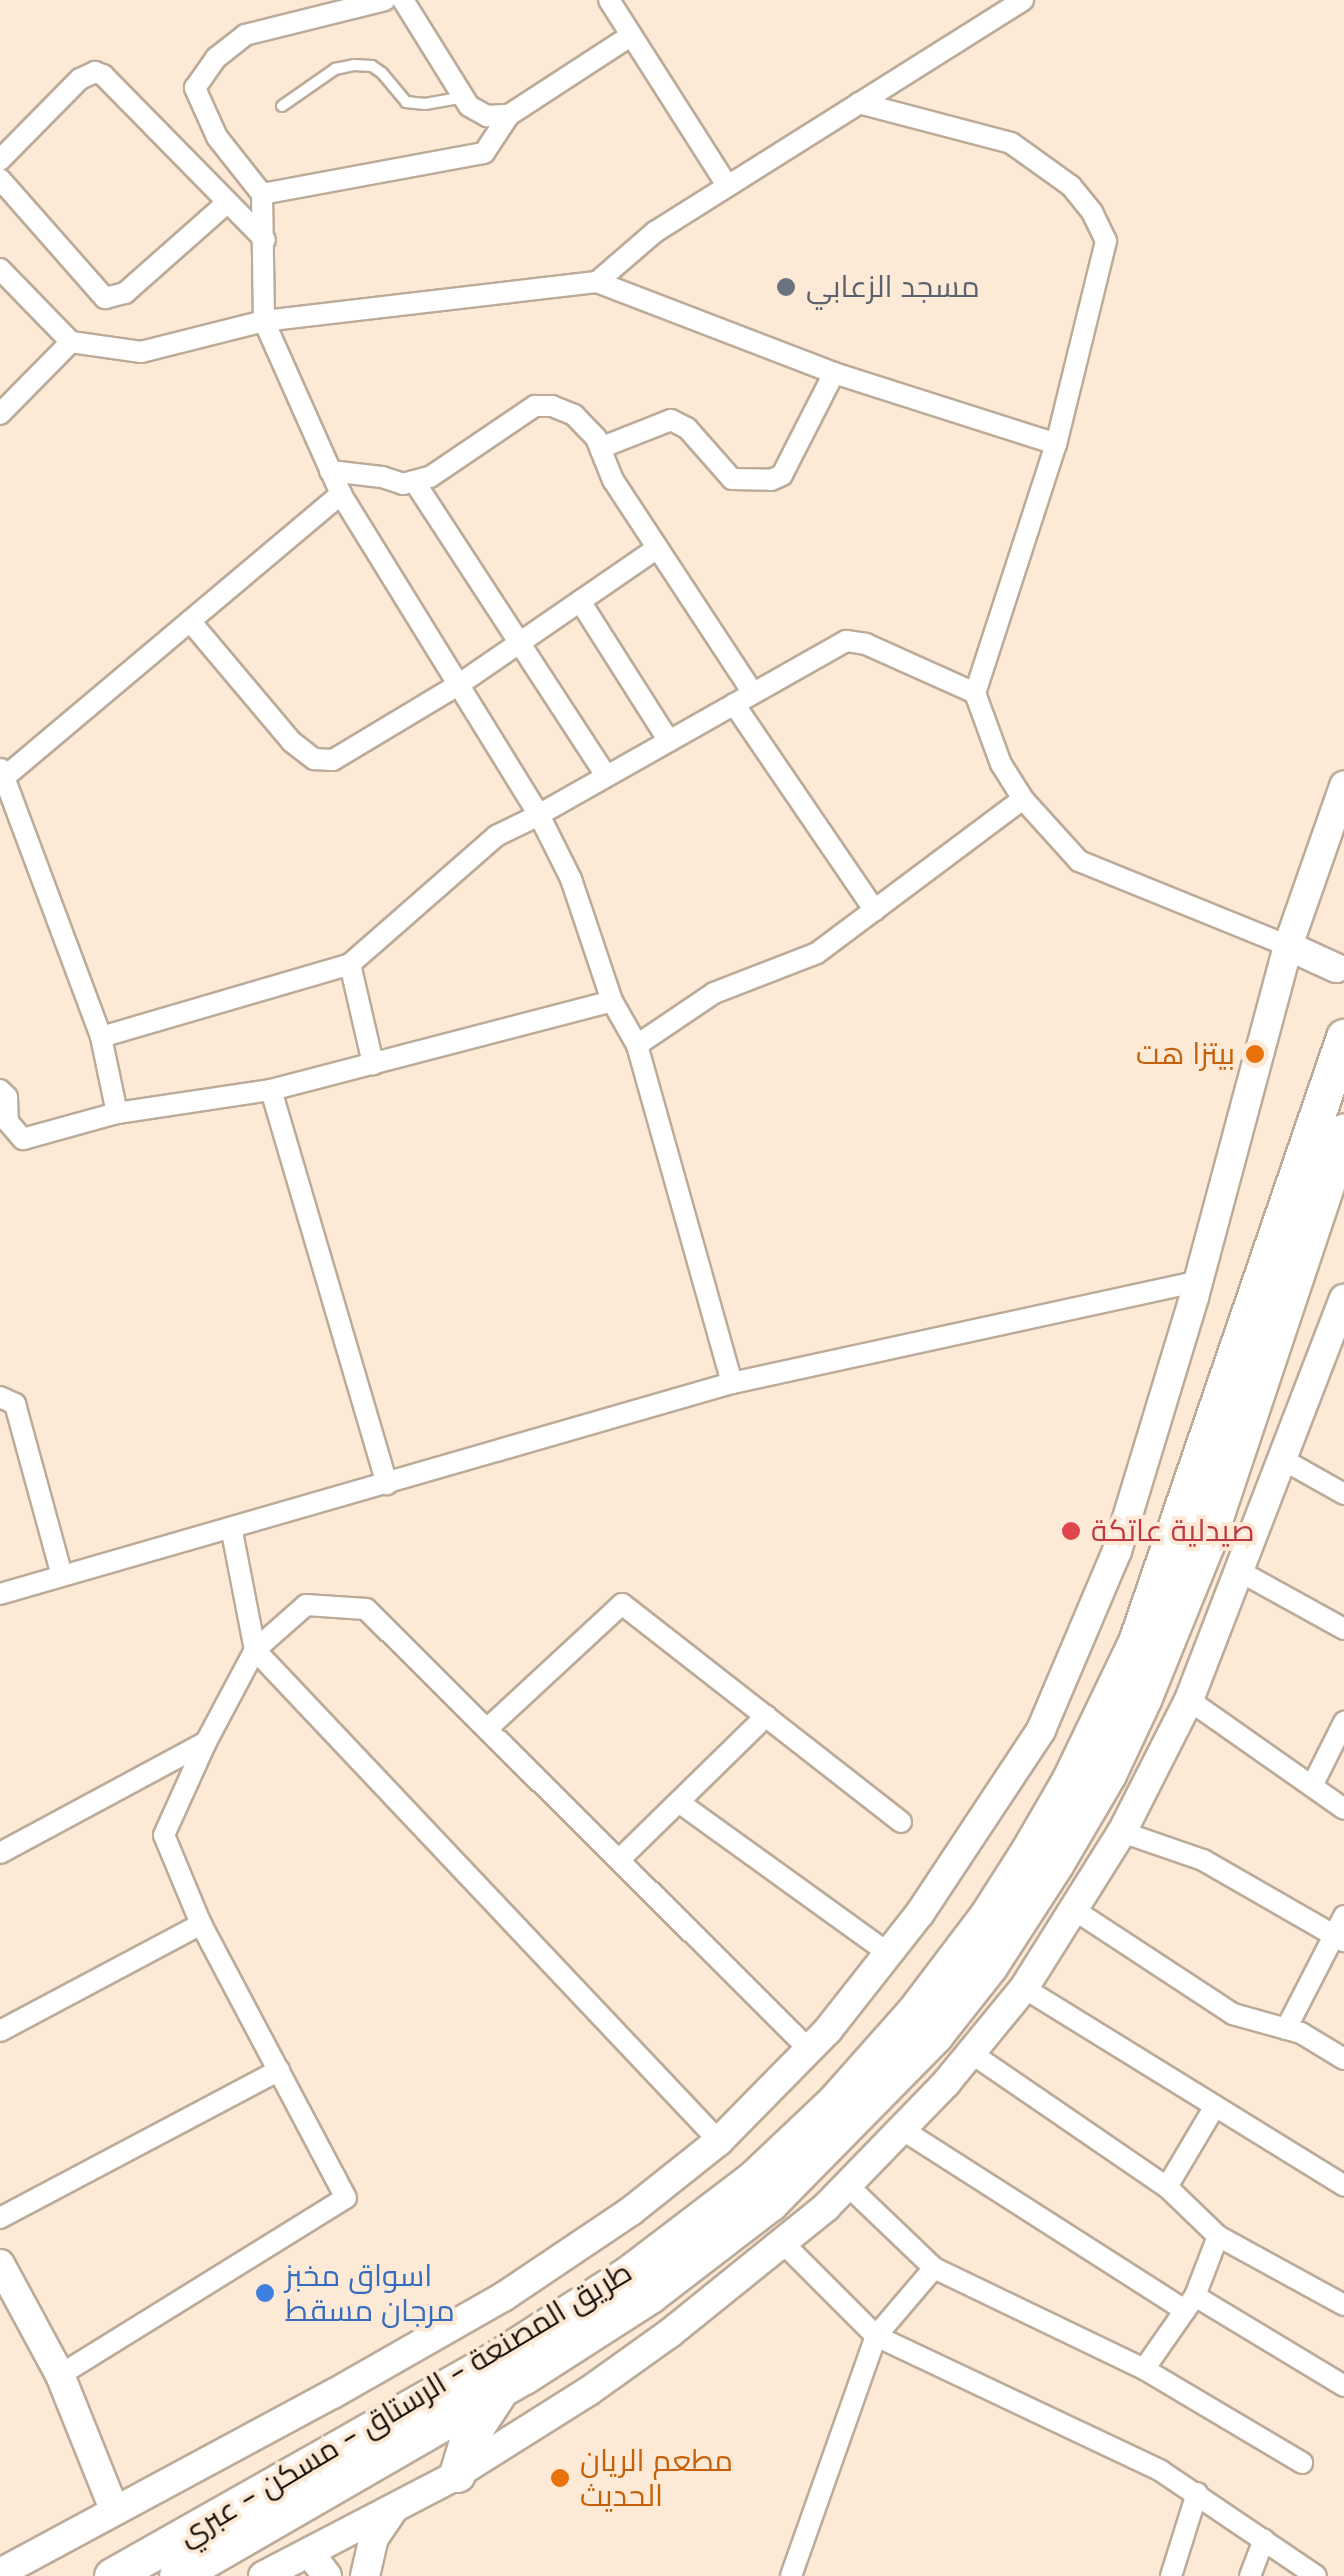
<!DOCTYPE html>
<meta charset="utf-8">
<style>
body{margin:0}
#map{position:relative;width:1344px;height:2576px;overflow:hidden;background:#fcead7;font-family:"DM Sans",Cairo,sans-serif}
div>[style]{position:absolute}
.roads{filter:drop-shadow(2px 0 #bcab99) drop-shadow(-2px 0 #bcab99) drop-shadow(0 2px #bcab99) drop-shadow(0 -2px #bcab99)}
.service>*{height:10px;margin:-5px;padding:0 5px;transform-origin:5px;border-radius:5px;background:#fff}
.minor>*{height:20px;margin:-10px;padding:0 10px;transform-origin:10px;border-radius:10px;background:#fff}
.tertiary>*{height:28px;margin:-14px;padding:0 14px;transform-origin:14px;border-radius:14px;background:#fff}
.trunk>*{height:35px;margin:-17.5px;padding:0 17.5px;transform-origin:17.5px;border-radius:17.5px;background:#fff}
.dots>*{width:28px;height:28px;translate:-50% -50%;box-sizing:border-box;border:5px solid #fcead7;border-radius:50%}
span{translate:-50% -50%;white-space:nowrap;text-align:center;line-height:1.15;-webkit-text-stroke:8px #fcead7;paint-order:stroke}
.worship-label{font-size:30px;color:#5b616d}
.left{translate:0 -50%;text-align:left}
.food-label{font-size:30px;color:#c56008}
.right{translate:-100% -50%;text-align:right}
.health-label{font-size:30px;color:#be3a42}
.shop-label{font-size:30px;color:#366cbe}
.street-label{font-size:30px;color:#18120c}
</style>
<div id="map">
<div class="roads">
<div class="service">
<div style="left:282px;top:106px;width:65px;rotate:-34.9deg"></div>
<div style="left:335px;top:69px;width:19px;rotate:-12deg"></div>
<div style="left:354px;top:65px;width:18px;rotate:3deg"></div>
<div style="left:372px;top:66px;width:12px;rotate:35deg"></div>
<div style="left:382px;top:73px;width:38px;rotate:50deg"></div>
<div style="left:406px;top:102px;width:19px;rotate:6deg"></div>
<div style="left:425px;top:104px;width:39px;rotate:-10deg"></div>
</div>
<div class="minor">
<div style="left:403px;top:0;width:125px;rotate:58.1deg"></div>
<div style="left:469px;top:106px;width:21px;rotate:29deg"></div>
<div style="left:487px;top:116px;width:22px;rotate:-3deg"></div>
<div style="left:509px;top:115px;width:145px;rotate:-33.1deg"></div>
<div style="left:609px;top:0;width:219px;rotate:57.5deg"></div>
<div style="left:859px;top:103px;width:157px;rotate:14.7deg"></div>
<div style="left:1011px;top:143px;width:74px;rotate:35.6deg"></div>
<div style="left:1071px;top:186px;width:33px;rotate:51deg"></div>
<div style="left:1092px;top:212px;width:32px;rotate:64deg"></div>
<div style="left:1106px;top:241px;width:209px;rotate:103.8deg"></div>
<div style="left:0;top:160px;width:114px;rotate:-45.4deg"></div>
<div style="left:80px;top:79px;width:17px;rotate:-25deg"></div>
<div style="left:95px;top:72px;width:9px;rotate:21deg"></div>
<div style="left:103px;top:75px;width:231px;rotate:45.5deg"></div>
<div style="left:0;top:179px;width:159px;rotate:48.6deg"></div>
<div style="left:105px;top:298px;width:21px;rotate:-14deg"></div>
<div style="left:125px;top:293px;width:137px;rotate:-41.5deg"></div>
<div style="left:262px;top:194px;width:226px;rotate:-10.5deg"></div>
<div style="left:484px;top:153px;width:45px;rotate:-56.7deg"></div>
<div style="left:0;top:269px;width:102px;rotate:45.8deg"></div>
<div style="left:71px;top:342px;width:71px;rotate:8.1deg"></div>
<div style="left:141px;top:352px;width:127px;rotate:-14.1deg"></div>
<div style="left:264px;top:321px;width:127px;rotate:-90.9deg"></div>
<div style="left:262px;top:194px;width:73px;rotate:-128.3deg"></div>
<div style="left:217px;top:137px;width:54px;rotate:-114.2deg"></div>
<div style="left:195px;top:88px;width:37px;rotate:-55deg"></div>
<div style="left:216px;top:58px;width:37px;rotate:-38deg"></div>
<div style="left:245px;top:35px;width:144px;rotate:-14deg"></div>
<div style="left:597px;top:282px;width:77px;rotate:-40.8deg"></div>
<div style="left:655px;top:232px;width:435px;rotate:-32.2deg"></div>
<div style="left:0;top:414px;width:101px;rotate:-45.4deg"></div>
<div style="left:600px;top:448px;width:76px;rotate:-21.5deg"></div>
<div style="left:671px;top:420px;width:18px;rotate:27deg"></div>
<div style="left:687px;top:428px;width:68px;rotate:48.6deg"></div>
<div style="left:732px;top:479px;width:39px;rotate:1deg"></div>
<div style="left:771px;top:480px;width:12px;rotate:-24deg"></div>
<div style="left:782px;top:475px;width:114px;rotate:-63deg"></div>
<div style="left:330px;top:471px;width:52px;rotate:6.6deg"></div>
<div style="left:382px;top:477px;width:22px;rotate:18deg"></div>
<div style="left:403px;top:484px;width:28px;rotate:-15deg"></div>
<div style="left:430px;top:477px;width:127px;rotate:-34.1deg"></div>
<div style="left:535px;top:406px;width:17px"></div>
<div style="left:552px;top:406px;width:24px;rotate:22deg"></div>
<div style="left:574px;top:415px;width:32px;rotate:46deg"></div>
<div style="left:596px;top:438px;width:45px;rotate:68deg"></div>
<div style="left:613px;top:480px;width:255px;rotate:56.7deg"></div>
<div style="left:414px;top:481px;width:352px;rotate:56.9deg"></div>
<div style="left:580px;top:601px;width:166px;rotate:57.6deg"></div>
<div style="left:190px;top:621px;width:158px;rotate:49.9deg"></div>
<div style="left:292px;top:742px;width:28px;rotate:38deg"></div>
<div style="left:314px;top:759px;width:19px;rotate:3deg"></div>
<div style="left:333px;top:760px;width:146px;rotate:-31deg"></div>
<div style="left:458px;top:685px;width:242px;rotate:-34.5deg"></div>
<div style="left:975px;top:693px;width:120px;rotate:-155.8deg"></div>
<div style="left:866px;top:644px;width:20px;rotate:-171deg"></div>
<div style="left:846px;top:641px;width:353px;rotate:150.5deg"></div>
<div style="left:539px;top:815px;width:377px;rotate:-121.7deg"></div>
<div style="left:341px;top:494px;width:189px;rotate:-114deg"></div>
<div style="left:264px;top:321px;width:335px;rotate:-6.7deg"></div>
<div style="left:597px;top:282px;width:254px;rotate:21deg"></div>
<div style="left:834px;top:373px;width:233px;rotate:17.7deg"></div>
<div style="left:1056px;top:444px;width:262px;rotate:108deg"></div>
<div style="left:975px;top:693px;width:76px;rotate:69.9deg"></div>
<div style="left:1001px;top:764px;width:41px;rotate:57.8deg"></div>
<div style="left:1023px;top:799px;width:84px;rotate:47.9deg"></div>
<div style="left:1079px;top:861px;width:226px;rotate:22.1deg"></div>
<div style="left:734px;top:704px;width:250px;rotate:55.7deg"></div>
<div style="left:1px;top:769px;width:286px;rotate:69.5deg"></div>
<div style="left:101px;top:1037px;width:78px;rotate:78.1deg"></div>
<div style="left:0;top:781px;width:446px;rotate:-40.1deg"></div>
<div style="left:350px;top:964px;width:103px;rotate:77deg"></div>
<div style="left:101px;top:1037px;width:259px;rotate:-16.3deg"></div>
<div style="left:350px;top:964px;width:194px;rotate:-41.2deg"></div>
<div style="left:496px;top:836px;width:48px;rotate:-26deg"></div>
<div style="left:539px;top:815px;width:72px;rotate:63.4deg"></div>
<div style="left:571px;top:879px;width:129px;rotate:71.4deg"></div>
<div style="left:612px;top:1001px;width:51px;rotate:60.4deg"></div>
<div style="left:637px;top:1045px;width:351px;rotate:74.3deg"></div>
<div style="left:637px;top:1045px;width:93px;rotate:-34deg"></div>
<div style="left:714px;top:993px;width:110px;rotate:-21.2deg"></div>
<div style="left:817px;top:953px;width:257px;rotate:-36.8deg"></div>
<div style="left:0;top:1090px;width:10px;rotate:45deg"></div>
<div style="left:7px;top:1097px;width:25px;rotate:88deg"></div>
<div style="left:8px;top:1122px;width:23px;rotate:49deg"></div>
<div style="left:23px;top:1139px;width:98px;rotate:-15.5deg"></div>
<div style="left:117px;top:1113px;width:156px;rotate:-8.5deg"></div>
<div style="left:271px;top:1090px;width:352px;rotate:-14.6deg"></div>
<div style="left:271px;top:1090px;width:411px;rotate:73.6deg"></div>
<div style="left:0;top:1397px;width:17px;rotate:25deg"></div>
<div style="left:15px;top:1404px;width:178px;rotate:74.7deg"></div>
<div style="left:1282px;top:1459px;width:71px;rotate:29.4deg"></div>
<div style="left:1239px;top:1571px;width:120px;rotate:28.9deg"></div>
<div style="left:0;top:1594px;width:762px;rotate:-16.08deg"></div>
<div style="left:732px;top:1383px;width:477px;rotate:-12.3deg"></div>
<div style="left:1189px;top:1700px;width:189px;rotate:35.1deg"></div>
<div style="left:487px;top:1729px;width:184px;rotate:-42.8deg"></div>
<div style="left:622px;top:1604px;width:354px;rotate:38deg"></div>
<div style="left:1312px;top:1786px;width:72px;rotate:-63.4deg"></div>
<div style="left:680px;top:1803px;width:256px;rotate:35.8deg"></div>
<div style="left:1122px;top:1832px;width:86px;rotate:19.1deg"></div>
<div style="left:1203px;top:1860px;width:163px;rotate:29.9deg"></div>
<div style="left:0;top:1853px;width:234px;rotate:-28.3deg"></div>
<div style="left:619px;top:1860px;width:206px;rotate:-44.4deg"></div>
<div style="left:1076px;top:1911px;width:188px;rotate:33.3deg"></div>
<div style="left:1233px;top:2014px;width:71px;rotate:15.6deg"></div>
<div style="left:1301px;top:2033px;width:50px;rotate:31.2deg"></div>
<div style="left:1024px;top:1988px;width:376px;rotate:31.7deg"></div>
<div style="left:1286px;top:2029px;width:127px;rotate:-62.8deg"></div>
<div style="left:0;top:2031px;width:228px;rotate:-28deg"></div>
<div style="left:971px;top:2053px;width:237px;rotate:34.4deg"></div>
<div style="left:1167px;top:2187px;width:71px;rotate:43.9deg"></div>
<div style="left:1218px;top:2236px;width:64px;rotate:111deg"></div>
<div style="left:1195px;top:2296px;width:89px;rotate:124.9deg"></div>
<div style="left:903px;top:2130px;width:335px;rotate:32.6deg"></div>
<div style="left:719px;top:2141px;width:676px;rotate:-133.38deg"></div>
<div style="left:255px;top:1650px;width:68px;rotate:-41.4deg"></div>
<div style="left:306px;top:1605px;width:60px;rotate:3.8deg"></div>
<div style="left:366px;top:1609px;width:624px;rotate:44.81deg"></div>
<div style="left:1167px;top:2187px;width:94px;rotate:-59.3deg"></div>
<div style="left:0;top:2218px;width:316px;rotate:-27.9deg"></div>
<div style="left:1218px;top:2236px;width:144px;rotate:28.7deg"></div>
<div style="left:783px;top:2243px;width:132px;rotate:45deg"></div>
<div style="left:876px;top:2336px;width:315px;rotate:25.3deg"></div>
<div style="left:1161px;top:2471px;width:187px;rotate:34.1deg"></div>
<div style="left:934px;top:2268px;width:233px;rotate:25.7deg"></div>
<div style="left:1144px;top:2369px;width:184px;rotate:30.7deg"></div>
<div style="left:1195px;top:2296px;width:174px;rotate:31.1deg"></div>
<div style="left:60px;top:2375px;width:336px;rotate:-31.8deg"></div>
<div style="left:346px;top:2198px;width:310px;rotate:-117.9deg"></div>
<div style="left:201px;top:1924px;width:96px;rotate:-112.6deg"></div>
<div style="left:164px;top:1835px;width:102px;rotate:-65.7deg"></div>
<div style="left:206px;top:1742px;width:104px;rotate:-62deg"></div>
<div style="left:255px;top:1650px;width:125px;rotate:-101deg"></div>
<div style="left:791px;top:2576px;width:255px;rotate:-70.5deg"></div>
<div style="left:876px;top:2336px;width:89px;rotate:-49.5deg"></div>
<div style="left:934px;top:2268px;width:120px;rotate:-136.3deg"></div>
<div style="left:1171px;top:2576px;width:87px;rotate:-72.6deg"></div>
<div style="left:1250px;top:2576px;width:39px;rotate:-69deg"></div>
</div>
<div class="tertiary">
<div style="left:1288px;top:946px;width:53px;rotate:24.6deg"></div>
<div style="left:0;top:2264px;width:126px;rotate:61.6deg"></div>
<div style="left:60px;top:2375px;width:144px;rotate:68.1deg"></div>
<div style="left:309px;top:2552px;width:30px;rotate:53deg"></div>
<div style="left:0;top:2573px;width:378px;rotate:-28.3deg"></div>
<div style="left:333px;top:2394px;width:196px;rotate:-29.7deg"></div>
<div style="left:503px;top:2297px;width:154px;rotate:-33.9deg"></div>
<div style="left:631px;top:2211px;width:112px;rotate:-38.5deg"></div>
<div style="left:719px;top:2141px;width:156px;rotate:-45.5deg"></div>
<div style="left:828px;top:2030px;width:149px;rotate:-51.8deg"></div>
<div style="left:920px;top:1913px;width:219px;rotate:-56.5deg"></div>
<div style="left:1041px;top:1730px;width:194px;rotate:-67deg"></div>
<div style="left:1117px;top:1551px;width:265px;rotate:-73.1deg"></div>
<div style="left:1194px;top:1297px;width:363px;rotate:-75deg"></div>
<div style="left:1288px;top:946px;width:170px;rotate:-70.7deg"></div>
<div style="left:263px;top:2576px;width:210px;rotate:-27.5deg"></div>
<div style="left:449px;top:2479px;width:165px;rotate:-32.2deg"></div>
<div style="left:589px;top:2391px;width:100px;rotate:-35.6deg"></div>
<div style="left:670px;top:2333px;width:201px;rotate:-38.9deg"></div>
<div style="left:826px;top:2207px;width:173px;rotate:-45.9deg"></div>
<div style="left:946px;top:2083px;width:123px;rotate:-50.6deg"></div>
<div style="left:1024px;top:1988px;width:184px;rotate:-57.9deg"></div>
<div style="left:1122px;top:1832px;width:148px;rotate:-63.1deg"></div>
<div style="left:1189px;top:1700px;width:430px;rotate:-68.9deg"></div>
<div style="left:365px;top:2576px;width:39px;rotate:-77deg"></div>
<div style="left:374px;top:2538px;width:34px;rotate:-56deg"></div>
</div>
<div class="trunk">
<div style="left:457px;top:2474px;width:37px;rotate:-73deg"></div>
<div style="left:468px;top:2439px;width:53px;rotate:-56.6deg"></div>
<div style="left:112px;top:2576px;width:448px;rotate:-29.5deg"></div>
<div style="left:502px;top:2355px;width:150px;rotate:-32.7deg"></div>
<div style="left:628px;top:2274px;width:158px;rotate:-37.3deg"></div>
<div style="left:754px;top:2178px;width:112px;rotate:-43.5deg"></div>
<div style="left:835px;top:2101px;width:119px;rotate:-48.4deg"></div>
<div style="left:914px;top:2012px;width:121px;rotate:-52.8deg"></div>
<div style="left:987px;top:1916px;width:78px;rotate:-57.5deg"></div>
<div style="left:1029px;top:1850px;width:80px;rotate:-59.9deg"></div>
<div style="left:1069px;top:1781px;width:154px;rotate:-64.3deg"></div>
<div style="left:1136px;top:1642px;width:640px;rotate:-71.03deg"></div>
<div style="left:177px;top:2576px;width:401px;rotate:-30deg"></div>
<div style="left:524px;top:2376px;width:150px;rotate:-32.7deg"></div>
<div style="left:650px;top:2295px;width:151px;rotate:-37.5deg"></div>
<div style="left:770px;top:2203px;width:235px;rotate:-45.5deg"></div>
<div style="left:935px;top:2035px;width:89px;rotate:-51.8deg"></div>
<div style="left:990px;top:1965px;width:121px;rotate:-57.1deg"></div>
<div style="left:1056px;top:1863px;width:103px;rotate:-59.7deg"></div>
<div style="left:1108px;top:1774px;width:85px;rotate:-64.9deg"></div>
<div style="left:1144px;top:1697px;width:165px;rotate:-67.9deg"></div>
<div style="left:1206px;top:1544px;width:435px;rotate:-71.5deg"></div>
</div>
</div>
<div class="dots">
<div style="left:786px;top:287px;background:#6b7280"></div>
<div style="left:1255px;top:1054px;background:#e8710a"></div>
<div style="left:1071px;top:1531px;background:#e0444e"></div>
<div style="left:265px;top:2293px;background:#3f7fe0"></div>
<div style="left:560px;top:2478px;background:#e8710a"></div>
</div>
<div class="worship-label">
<span class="left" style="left:806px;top:287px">مسجد الزعابي</span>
</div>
<div class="food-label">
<span class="right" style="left:1235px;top:1054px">بيتزا هت</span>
<span class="left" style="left:580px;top:2478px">مطعم الريان<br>الحديث</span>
</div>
<div class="health-label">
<span class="left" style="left:1091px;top:1531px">صيدلية عاتكة</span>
</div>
<div class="shop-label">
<span class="left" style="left:285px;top:2293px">اسواق مخبز<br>مرجان مسقط</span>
</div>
<div class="street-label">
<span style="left:405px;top:2404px;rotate:-31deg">طريق المصنعة - الرستاق - مسكن - عبري</span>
</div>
</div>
